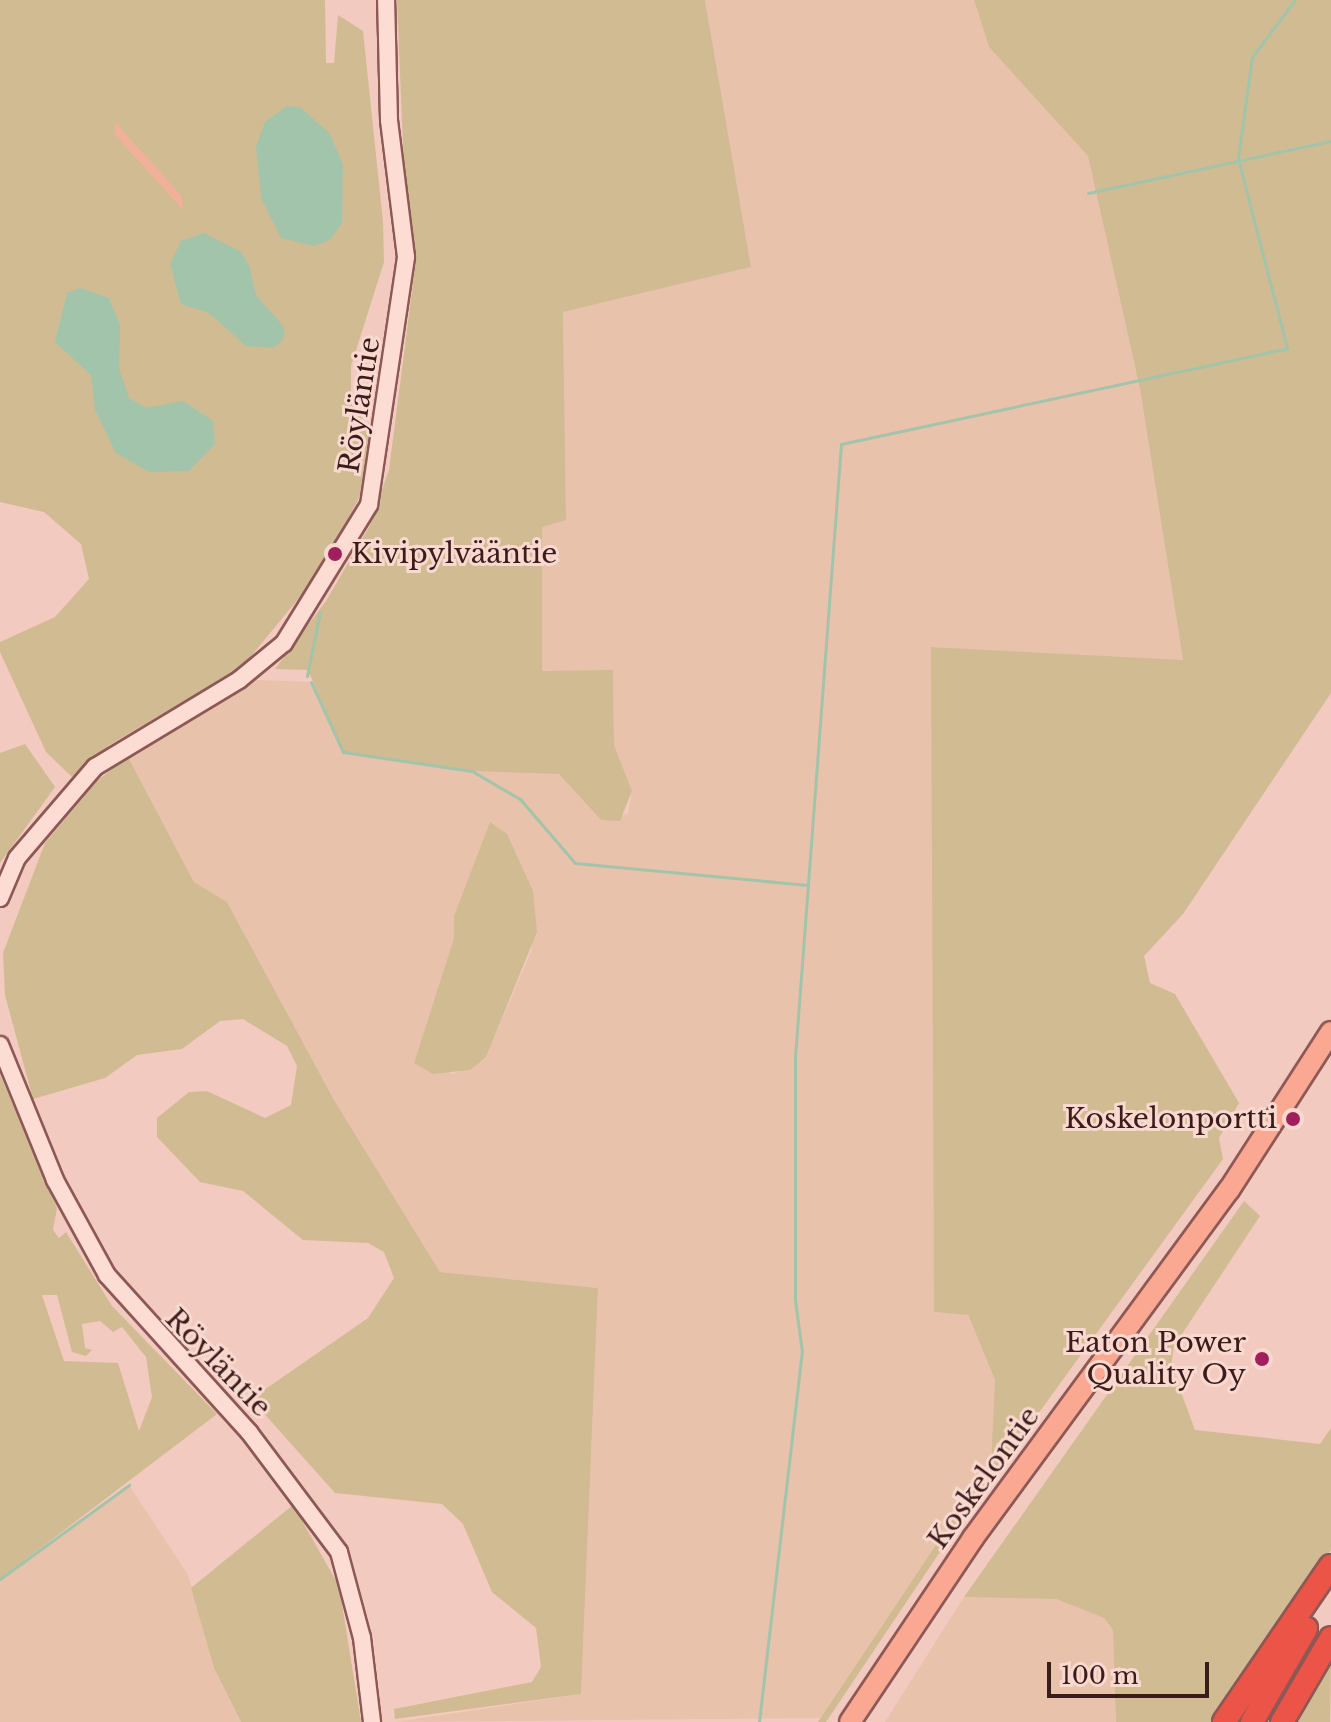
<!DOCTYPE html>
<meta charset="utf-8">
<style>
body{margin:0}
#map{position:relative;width:1331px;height:1722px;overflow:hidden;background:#f2cabf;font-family:"Libre Baskerville",serif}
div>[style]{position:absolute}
.farmland>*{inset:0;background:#e9c2ab}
.green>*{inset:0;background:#d1bb92}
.sand>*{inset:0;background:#f1b099}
.water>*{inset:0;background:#a2c4aa}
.stream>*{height:3px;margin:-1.5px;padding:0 1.5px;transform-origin:1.5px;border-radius:1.5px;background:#a2c4aa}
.roads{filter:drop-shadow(2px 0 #8d5855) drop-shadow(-2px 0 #8d5855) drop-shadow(0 2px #8d5855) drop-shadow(0 -2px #8d5855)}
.minor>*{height:16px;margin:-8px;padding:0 8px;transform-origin:8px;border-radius:8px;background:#fcdcd3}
.major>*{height:20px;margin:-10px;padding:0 10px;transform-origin:10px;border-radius:10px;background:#faa892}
.highway>*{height:22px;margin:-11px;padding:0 11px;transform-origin:11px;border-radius:11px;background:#eb5446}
.dots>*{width:22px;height:22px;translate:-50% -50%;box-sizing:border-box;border:4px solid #f9d9cf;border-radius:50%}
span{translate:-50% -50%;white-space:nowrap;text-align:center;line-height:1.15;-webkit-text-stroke:6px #f9d9cf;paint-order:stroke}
.street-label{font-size:28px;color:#3b1c1b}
.poi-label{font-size:28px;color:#3b1c1b}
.left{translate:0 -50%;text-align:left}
.right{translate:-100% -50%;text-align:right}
.scale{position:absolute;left:1047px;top:1662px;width:162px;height:36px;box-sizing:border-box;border:4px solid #3b1c1b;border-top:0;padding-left:10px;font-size:24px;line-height:28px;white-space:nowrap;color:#3b1c1b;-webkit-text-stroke:6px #f9d9cf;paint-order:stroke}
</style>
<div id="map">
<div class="farmland">
<div style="clip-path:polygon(evenodd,705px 0,974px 0,989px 47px,1088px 155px,1140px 389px,1183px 661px,932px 647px,934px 1312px,967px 1314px,995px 1380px,991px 1462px,822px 1718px,396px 1722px,581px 1694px,598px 1288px,440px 1272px,334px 1100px,227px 902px,194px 882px,128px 757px,256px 680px,311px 682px,343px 752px,559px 774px,601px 820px,628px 814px,632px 791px,614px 745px,613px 671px,542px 671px,542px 526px,566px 520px,563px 312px,751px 267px,705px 0,491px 822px,532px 949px,486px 1057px,454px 1074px,414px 1063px,454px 938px,454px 916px,491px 822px)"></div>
<div style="clip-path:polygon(129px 1485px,188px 1575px,214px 1668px,241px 1722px,0 1722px,0 1579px)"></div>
<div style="clip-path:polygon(964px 1597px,1056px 1599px,1104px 1618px,1113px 1630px,1116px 1722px,885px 1722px)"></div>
</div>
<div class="green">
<div style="clip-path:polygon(0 0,325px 0,326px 63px,334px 63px,338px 15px,363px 31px,383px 222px,384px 262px,351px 366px,351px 391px,374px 448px,367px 483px,317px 576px,243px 666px,111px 744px,72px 777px,46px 752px,0 652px,0 642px,55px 617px,89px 579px,81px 544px,44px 512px,0 502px)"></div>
<div style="clip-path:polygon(397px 0,705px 0,751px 267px,563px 312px,566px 520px,542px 527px,542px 671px,613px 670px,614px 745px,632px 791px,620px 821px,601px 820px,559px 774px,472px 771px,343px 752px,308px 670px,275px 669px,326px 601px,369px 527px,389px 470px,416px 260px,404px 170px)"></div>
<div style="clip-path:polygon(974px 0,1331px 0,1331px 693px,1183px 914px,1144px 956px,1150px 983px,1175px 994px,1239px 1103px,1219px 1138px,1223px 1159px,966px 1513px,826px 1722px,818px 1722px,991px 1462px,995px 1380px,968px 1315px,934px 1312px,931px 647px,1183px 660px,1140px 389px,1088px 156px,989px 47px)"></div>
<div style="clip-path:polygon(25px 744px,55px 787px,0 863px,0 753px)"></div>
<div style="clip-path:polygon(128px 757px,194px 882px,227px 902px,334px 1100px,440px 1272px,598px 1288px,581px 1694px,395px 1719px,394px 1709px,532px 1682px,541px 1667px,536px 1628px,492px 1592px,463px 1524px,442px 1504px,335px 1493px,251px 1399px,368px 1318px,394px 1278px,384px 1252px,368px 1243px,303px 1240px,243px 1191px,200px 1182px,157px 1137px,157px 1118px,189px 1092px,207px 1091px,265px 1118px,291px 1105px,297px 1066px,287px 1046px,243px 1019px,220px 1021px,182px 1049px,137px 1055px,105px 1078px,33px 1099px,5px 995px,3px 953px,45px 843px,98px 780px)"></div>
<div style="clip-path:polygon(490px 822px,507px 834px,533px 891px,537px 932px,486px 1057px,470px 1070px,433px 1074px,414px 1063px,454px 938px,454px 916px)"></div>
<div style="clip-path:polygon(evenodd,0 1075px,57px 1208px,53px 1230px,59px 1238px,66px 1232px,112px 1306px,217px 1414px,0 1579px,0 1075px,42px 1295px,57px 1295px,72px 1352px,86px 1356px,92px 1350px,85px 1348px,82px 1324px,100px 1321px,113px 1332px,122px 1327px,146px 1357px,152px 1397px,139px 1431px,118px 1363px,64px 1361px,42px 1295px)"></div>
<div style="clip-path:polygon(1244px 1201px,1260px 1216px,1174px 1346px,1171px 1365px,1195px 1430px,1320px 1444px,1331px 1428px,1331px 1550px,1214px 1722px,1116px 1722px,1113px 1630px,1104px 1618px,1056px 1599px,964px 1597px)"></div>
<div style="clip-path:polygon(293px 1505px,339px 1586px,361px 1722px,241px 1722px,214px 1668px,191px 1588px)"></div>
<div style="clip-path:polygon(1331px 1663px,1330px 1722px,1297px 1722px)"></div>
</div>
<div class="sand">
<div style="clip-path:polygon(115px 122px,181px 195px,183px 210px,115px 135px)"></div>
</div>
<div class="water">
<div style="clip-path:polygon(287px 106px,300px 107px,330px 134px,343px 165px,342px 223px,330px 240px,314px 246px,281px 238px,261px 198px,256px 147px,265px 122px)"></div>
<div style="clip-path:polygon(204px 233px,241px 252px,249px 265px,256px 295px,284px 327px,284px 339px,273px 348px,246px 346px,209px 313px,181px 304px,170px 264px,181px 241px)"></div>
<div style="clip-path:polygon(80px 288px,109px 298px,120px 325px,119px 369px,129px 398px,146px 408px,183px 401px,213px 421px,215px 444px,189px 471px,149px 472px,116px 453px,95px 410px,91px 375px,55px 342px,67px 293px)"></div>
</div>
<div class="stream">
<div style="left:1088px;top:193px;width:249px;rotate:-12.1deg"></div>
<div style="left:307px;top:676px;width:65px;rotate:-78.5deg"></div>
<div style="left:311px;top:682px;width:77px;rotate:65.4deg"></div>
<div style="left:343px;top:752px;width:130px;rotate:8.4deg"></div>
<div style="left:472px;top:771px;width:56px;rotate:30.3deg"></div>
<div style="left:520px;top:799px;width:84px;rotate:49.3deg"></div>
<div style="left:575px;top:863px;width:233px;rotate:5.4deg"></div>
<div style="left:0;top:1579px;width:160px;rotate:-36.1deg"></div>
<div style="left:759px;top:1722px;width:372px;rotate:-83.4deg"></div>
<div style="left:802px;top:1352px;width:52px;rotate:-97.7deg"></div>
<div style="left:795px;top:1300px;width:243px;rotate:-90deg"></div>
<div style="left:795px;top:1057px;width:615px;rotate:-85.71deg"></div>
<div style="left:841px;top:444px;width:456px;rotate:-12.1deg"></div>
<div style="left:1287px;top:348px;width:196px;rotate:-104.5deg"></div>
<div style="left:1238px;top:158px;width:102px;rotate:-82.1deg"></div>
<div style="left:1252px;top:57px;width:71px;rotate:-53deg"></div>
</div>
<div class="roads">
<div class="minor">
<div style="left:0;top:898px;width:43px;rotate:-67deg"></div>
<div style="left:17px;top:858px;width:120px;rotate:-49.4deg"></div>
<div style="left:95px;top:767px;width:168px;rotate:-31.1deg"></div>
<div style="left:239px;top:680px;width:58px;rotate:-39.4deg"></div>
<div style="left:284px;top:643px;width:162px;rotate:-58.4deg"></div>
<div style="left:369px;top:505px;width:251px;rotate:-81.5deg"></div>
<div style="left:406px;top:257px;width:138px;rotate:-97.1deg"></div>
<div style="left:389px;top:120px;width:120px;rotate:-91.4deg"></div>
<div style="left:0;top:1045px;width:146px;rotate:67.8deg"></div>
<div style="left:55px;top:1180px;width:108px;rotate:61.3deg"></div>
<div style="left:107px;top:1275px;width:212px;rotate:47.9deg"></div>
<div style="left:249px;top:1432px;width:150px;rotate:53.1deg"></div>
<div style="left:339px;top:1552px;width:89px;rotate:75deg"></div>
<div style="left:362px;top:1638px;width:85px;rotate:83.2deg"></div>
</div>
<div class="major">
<div style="left:850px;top:1722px;width:221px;rotate:-56.2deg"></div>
<div style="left:973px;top:1538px;width:432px;rotate:-53.7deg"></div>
<div style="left:1229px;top:1190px;width:188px;rotate:-57.2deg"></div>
</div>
<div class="highway">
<div style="left:1224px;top:1722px;width:189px;rotate:-55.6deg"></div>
<div style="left:1252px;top:1722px;width:108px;rotate:-59.9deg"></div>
<div style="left:1282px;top:1722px;width:97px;rotate:-59.7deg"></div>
</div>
</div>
<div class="dots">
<div style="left:335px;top:554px;background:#a21f5e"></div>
<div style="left:1293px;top:1119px;background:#a21f5e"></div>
<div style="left:1262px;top:1359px;background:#a21f5e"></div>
</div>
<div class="street-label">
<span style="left:360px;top:405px;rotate:-81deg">Röyläntie</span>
<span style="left:218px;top:1363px;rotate:46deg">Röyläntie</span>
<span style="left:984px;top:1478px;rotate:-54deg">Koskelontie</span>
</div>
<div class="poi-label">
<span class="left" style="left:351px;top:554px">Kivipylvääntie</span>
<span class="right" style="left:1277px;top:1119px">Koskelonportti</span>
<span class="right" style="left:1246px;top:1359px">Eaton Power<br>Quality Oy</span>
</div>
<div class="scale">100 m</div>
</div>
